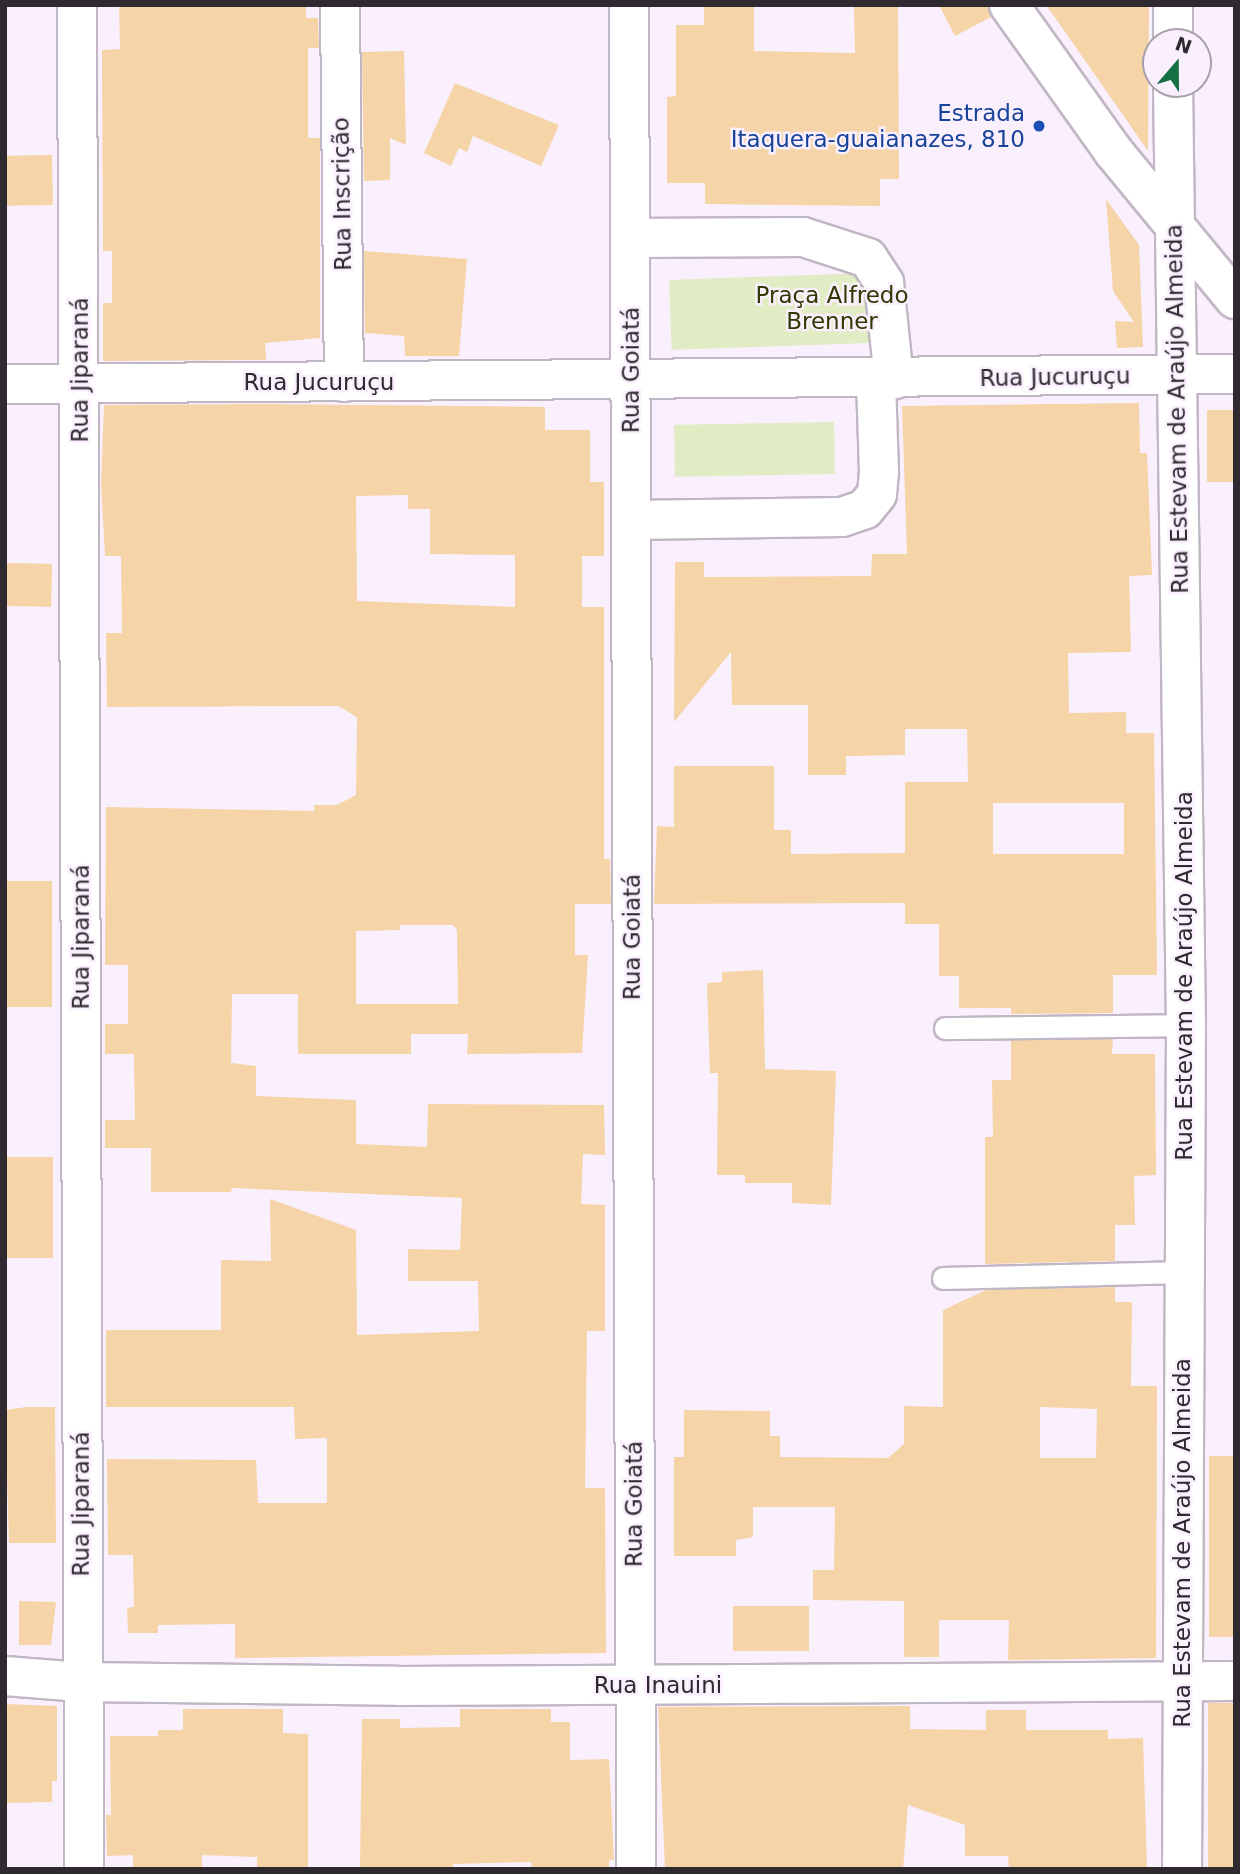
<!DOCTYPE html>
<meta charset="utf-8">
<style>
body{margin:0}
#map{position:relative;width:1240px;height:1874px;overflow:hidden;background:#faeffd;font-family:"DejaVu Sans",sans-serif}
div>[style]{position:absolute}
.green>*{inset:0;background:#e1ecc5;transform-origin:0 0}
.building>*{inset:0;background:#f5d4a8;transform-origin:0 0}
.roads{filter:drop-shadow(2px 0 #c1b7c4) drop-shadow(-2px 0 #c1b7c4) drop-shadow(0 2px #c1b7c4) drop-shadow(0 -2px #c1b7c4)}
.lane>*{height:21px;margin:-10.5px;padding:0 10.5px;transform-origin:10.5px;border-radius:10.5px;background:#fff}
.street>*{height:38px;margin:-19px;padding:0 19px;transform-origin:19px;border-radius:19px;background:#fff}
.secondary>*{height:38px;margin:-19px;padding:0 19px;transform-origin:19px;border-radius:19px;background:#fff}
.dots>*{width:19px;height:19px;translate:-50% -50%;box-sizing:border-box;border:4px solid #faeffd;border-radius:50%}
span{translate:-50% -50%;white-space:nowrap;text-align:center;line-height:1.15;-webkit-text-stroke:5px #faeffd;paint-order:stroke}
.transit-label{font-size:23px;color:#164399}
.right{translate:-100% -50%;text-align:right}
.street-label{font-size:23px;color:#2e2a2f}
.park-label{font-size:23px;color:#2f3900}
.frame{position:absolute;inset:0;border:7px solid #2e2a2f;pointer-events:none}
.north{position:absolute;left:1142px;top:28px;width:70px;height:70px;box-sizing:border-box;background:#faeffd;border:2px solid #a8a0ab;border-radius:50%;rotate:20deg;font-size:19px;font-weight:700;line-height:28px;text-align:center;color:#2e2a2f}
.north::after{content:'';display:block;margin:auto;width:24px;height:32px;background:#157044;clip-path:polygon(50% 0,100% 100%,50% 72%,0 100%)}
</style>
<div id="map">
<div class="green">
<div style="left:867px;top:273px;width:70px;height:198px;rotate:88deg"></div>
<div style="left:834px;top:422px;width:52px;height:160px;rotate:89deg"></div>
</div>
<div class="building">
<div style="clip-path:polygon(119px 5px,306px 5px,306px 18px,318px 18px,319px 48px,308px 48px,308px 138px,320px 138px,320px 338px,265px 343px,266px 360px,103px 361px,103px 303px,112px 303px,112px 251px,103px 251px,102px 50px,120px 49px)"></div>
<div style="clip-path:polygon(704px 5px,754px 5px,754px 51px,855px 53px,854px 5px,898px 5px,899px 179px,880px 179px,880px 206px,705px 204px,705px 183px,667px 183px,667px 97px,676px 96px,676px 25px,704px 25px)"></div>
<div style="clip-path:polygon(939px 5px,987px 5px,991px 17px,955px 36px)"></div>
<div style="clip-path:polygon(1046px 5px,1149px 5px,1148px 151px,1063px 29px)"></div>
<div style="clip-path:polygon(404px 51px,406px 145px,390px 138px,390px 180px,364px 181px,362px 52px)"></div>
<div style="clip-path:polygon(455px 83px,559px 125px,541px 166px,473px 136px,467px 152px,459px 148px,451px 166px,424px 153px)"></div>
<div style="left:52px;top:155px;width:50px;height:47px;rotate:89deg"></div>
<div style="clip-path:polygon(1106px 199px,1139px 245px,1143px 347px,1117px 348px,1115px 321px,1134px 322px,1113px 291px)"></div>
<div style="clip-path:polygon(364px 251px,467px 259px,459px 356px,405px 356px,404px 336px,365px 333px)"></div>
<div style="clip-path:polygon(evenodd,1139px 403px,1140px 453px,1147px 453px,1152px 575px,1129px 576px,1131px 652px,1068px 653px,1069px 713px,1126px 712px,1126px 733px,1154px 733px,1157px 975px,1113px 975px,1113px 1013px,1011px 1014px,1011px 1008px,959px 1008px,959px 976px,939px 976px,939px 924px,905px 924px,905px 903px,654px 904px,657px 826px,674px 827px,674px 766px,774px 766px,774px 830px,791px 830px,791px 854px,905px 853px,905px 782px,968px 782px,967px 729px,905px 729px,905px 755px,846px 756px,846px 775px,808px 775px,808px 705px,732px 705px,731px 652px,674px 722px,675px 562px,704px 562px,704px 577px,871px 576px,872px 554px,907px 554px,902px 406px,1139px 403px,993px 803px,1124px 803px,1124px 854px,993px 854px,993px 803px)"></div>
<div style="clip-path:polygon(evenodd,267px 404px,545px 407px,545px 430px,590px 430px,590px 482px,604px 482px,604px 556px,582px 556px,582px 607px,604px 607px,604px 859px,610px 859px,611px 904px,575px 904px,575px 955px,588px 955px,582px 1053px,467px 1054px,468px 1034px,411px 1034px,411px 1054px,298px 1054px,298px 994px,232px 994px,231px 1063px,256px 1066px,256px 1096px,356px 1100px,356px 1144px,427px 1147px,428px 1104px,604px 1105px,605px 1155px,583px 1154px,581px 1204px,605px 1205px,605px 1331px,587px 1331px,585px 1488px,605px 1488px,606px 1653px,235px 1658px,235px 1624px,158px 1625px,158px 1633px,128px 1633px,127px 1608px,134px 1607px,133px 1555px,108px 1555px,107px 1459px,256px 1460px,258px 1503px,327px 1503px,327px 1438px,295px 1439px,294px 1407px,106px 1407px,106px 1330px,221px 1330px,221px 1260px,271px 1261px,270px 1199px,356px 1230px,357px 1335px,479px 1331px,478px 1281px,408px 1281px,408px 1249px,460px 1250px,462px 1198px,232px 1188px,231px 1192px,151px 1192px,151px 1148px,105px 1148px,105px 1120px,135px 1120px,134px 1054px,105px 1054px,105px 1024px,128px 1024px,128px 965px,105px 965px,106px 807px,314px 811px,314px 805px,337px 805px,356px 795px,357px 717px,338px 706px,107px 707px,106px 633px,122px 633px,121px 556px,105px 556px,101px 483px,104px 405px,267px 404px,408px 495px,408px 509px,430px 509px,430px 554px,515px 555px,515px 607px,357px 601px,356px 496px,408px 495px,267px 404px,400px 925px,453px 925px,457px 930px,458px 1004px,356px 1004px,356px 931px,400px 930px,400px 925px)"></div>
<div style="left:1207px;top:410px;width:28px;height:72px"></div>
<div style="left:5px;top:563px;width:47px;height:43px;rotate:1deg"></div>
<div style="left:5px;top:881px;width:47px;height:126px"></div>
<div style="clip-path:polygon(763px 970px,765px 1069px,836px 1071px,831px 1205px,792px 1203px,792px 1183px,745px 1183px,745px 1175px,717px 1175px,718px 1073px,710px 1073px,707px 983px,722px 982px,722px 972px)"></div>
<div style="clip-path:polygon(1113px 1039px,1112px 1054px,1155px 1054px,1156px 1175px,1134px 1176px,1135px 1225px,1115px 1225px,1115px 1261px,985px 1264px,985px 1137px,993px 1137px,992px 1080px,1011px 1080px,1011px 1040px)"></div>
<div style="left:5px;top:1157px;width:48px;height:101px"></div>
<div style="clip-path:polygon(evenodd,1115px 1287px,1115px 1302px,1132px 1302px,1131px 1386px,1157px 1386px,1156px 1658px,1008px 1660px,1009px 1620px,939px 1620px,939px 1657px,904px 1657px,904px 1601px,813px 1600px,813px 1570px,834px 1570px,835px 1507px,753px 1507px,753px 1537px,736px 1540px,736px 1556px,674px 1556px,674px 1457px,684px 1457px,684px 1410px,770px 1411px,770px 1436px,780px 1436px,780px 1457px,888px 1458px,904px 1444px,904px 1406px,943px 1407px,943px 1310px,986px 1290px,1115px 1287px,1040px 1407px,1097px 1409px,1096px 1458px,1040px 1458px,1040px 1407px)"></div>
<div style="clip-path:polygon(26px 1407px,55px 1407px,56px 1543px,9px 1543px,5px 1410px)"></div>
<div style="left:1235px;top:1456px;width:181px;height:26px;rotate:90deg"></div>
<div style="clip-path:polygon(19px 1601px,56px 1602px,51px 1645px,19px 1645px)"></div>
<div style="left:809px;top:1606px;width:45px;height:76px;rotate:90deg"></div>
<div style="left:1208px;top:1703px;width:27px;height:166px"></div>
<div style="clip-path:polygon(5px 1704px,57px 1706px,57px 1781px,52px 1781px,52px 1802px,5px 1803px)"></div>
<div style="clip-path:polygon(910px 1706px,910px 1729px,986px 1730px,986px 1710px,1026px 1710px,1026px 1730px,1108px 1730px,1108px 1739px,1143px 1738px,1147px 1869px,1009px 1869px,1008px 1856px,965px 1856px,965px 1825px,908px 1805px,903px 1869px,665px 1869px,658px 1707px)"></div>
<div style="clip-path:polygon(183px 1709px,283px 1709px,283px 1733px,308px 1734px,308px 1869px,257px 1869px,257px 1857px,202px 1855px,202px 1869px,133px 1869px,133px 1855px,107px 1856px,106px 1815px,111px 1815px,110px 1736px,158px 1736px,158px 1730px,183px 1730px)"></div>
<div style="clip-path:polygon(460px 1709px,551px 1709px,551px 1722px,570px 1722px,570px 1760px,609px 1759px,614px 1860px,609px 1860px,609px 1869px,532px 1869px,531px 1862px,453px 1864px,453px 1869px,360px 1868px,362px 1719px,400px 1719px,400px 1728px,460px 1727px)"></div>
</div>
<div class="roads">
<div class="lane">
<div style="left:945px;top:1028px;width:241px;rotate:-0.7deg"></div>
<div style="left:943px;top:1278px;width:241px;rotate:-1.4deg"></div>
</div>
<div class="street">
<div style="left:77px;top:5px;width:1864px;rotate:89.78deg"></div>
<div style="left:340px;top:5px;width:377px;rotate:89.4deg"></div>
<div style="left:629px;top:5px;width:1864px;rotate:89.78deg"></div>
<div style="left:1173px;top:5px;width:37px;rotate:90deg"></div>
<div style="left:1173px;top:84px;width:941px;rotate:89.21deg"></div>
<div style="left:1186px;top:1025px;width:844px;rotate:90.27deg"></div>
<div style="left:631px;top:238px;width:172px;rotate:-0.3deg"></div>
<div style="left:803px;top:237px;width:68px;rotate:17.9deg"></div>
<div style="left:868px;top:258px;width:30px;rotate:57deg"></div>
<div style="left:884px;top:283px;width:97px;rotate:84.1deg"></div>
<div style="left:5px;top:384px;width:1230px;rotate:-0.47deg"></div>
<div style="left:631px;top:520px;width:211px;rotate:-0.8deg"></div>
<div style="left:842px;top:517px;width:24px;rotate:-19deg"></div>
<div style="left:865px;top:509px;width:19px;rotate:-51deg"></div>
<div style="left:877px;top:494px;width:22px;rotate:-85deg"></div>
<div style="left:879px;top:472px;width:92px;rotate:-91.9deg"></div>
<div style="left:5px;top:1676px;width:76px;rotate:4.5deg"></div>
<div style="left:81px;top:1682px;width:317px;rotate:0.7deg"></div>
<div style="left:398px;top:1686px;width:837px;rotate:-0.34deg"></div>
</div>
<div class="secondary">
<div style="left:1009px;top:5px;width:179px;rotate:54.5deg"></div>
<div style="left:1113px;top:151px;width:192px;rotate:50.5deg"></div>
</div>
</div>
<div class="dots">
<div style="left:1039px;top:126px;background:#1a4fb4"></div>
</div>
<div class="transit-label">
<span class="right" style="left:1025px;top:126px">Estrada<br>Itaquera-guaianazes, 810</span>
</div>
<div class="street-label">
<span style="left:342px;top:194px;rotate:-91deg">Rua Inscrição</span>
<span style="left:80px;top:370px;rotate:-90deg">Rua Jiparaná</span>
<span style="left:631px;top:370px;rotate:-90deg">Rua Goiatá</span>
<span style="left:1055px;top:377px;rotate:-1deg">Rua Jucuruçu</span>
<span style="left:319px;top:382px">Rua Jucuruçu</span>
<span style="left:1177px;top:409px;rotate:-91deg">Rua Estevam de Araújo Almeida</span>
<span style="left:81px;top:937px;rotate:-90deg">Rua Jiparaná</span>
<span style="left:632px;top:937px;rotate:-90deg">Rua Goiatá</span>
<span style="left:1184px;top:976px;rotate:-90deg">Rua Estevam de Araújo Almeida</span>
<span style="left:81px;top:1504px;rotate:-90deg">Rua Jiparaná</span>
<span style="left:634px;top:1504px;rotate:-90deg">Rua Goiatá</span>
<span style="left:1182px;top:1543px;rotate:-90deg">Rua Estevam de Araújo Almeida</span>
<span style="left:658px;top:1685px">Rua Inauini</span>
</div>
<div class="park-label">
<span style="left:832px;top:308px">Praça Alfredo<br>Brenner</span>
</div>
<div class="frame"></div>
<div class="north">N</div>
</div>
